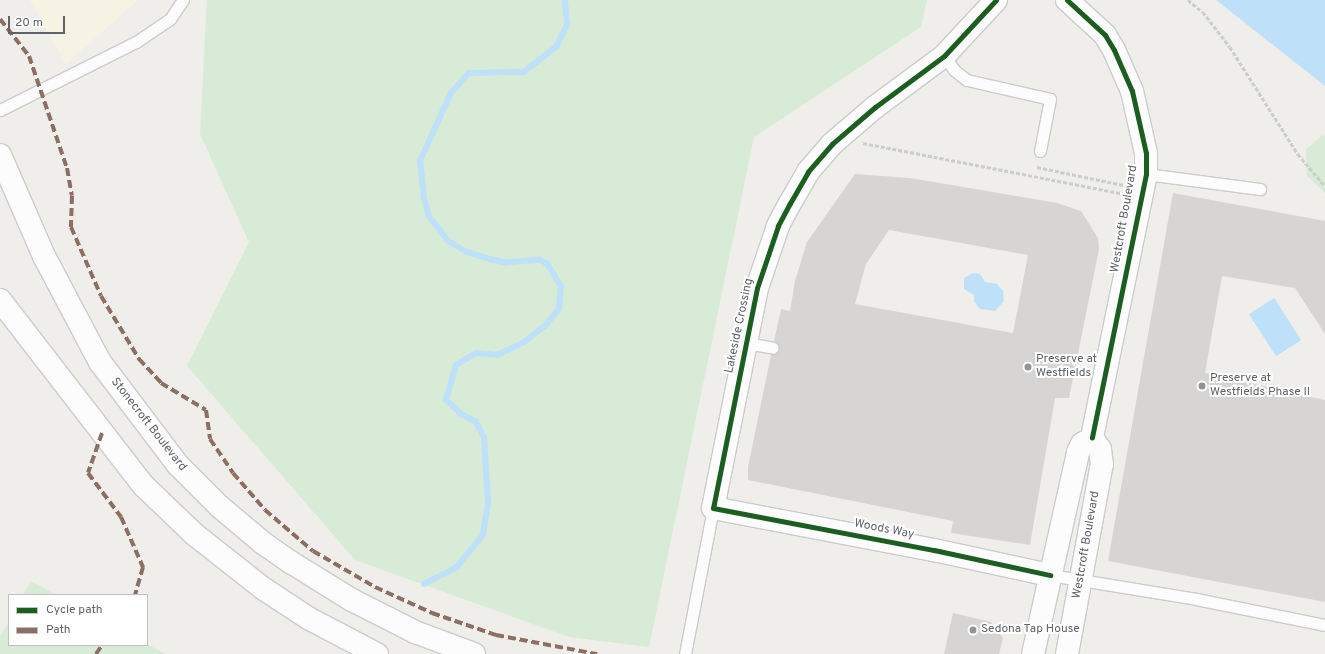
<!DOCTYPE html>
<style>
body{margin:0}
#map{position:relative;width:1325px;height:654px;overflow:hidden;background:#efeeea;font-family:Overpass,sans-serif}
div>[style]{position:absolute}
.commercial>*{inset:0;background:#f7f3e4}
.green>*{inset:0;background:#d8ebd6}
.water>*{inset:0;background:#bfe0f9;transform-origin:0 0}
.stream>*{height:5.5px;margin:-2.75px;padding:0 2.75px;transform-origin:2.75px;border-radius:2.75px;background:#bfe0f9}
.building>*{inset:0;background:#d6d5d3}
.path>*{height:2.5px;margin-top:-1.25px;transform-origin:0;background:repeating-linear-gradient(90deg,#cacfcc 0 4px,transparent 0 6px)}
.roads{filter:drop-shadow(1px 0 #cbcccc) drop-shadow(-1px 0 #cbcccc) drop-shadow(0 1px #cbcccc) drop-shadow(0 -1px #cbcccc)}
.service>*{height:11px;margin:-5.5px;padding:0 5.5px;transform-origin:5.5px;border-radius:5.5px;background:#fdfcfc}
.minor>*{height:22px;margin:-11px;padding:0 11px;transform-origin:11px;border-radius:11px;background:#fdfcfc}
.secondary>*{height:22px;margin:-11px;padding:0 11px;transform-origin:11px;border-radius:11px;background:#fdfcfc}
.quiet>*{height:4px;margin-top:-2px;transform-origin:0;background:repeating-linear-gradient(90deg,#8d6e63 0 8px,transparent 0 12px)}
.cycleway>*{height:5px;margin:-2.5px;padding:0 2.5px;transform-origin:2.5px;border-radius:2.5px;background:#1b5e20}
.dots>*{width:11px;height:11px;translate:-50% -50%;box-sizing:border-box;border:2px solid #fff;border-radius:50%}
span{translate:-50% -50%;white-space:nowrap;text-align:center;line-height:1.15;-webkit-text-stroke:4px #fff;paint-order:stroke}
.street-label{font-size:12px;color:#5f6368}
.poi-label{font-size:12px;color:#5f6368}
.left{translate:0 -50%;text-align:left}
.legend{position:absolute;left:8px;top:594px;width:140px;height:52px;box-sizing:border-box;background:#fff;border:1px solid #bfc1c3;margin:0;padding:5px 7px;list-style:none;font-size:12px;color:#5f6368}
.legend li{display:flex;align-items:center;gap:8px;height:20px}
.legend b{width:20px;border:1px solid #bfc1c3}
.scale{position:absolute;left:8px;top:16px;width:57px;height:18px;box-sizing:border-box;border:2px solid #5f6368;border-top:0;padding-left:5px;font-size:12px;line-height:14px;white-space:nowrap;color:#5f6368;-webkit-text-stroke:3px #fff;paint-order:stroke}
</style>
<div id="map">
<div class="commercial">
<div style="clip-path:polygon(30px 0,138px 0,66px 64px)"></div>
</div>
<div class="green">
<div style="clip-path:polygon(207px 0,927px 0,921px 27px,754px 137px,649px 647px,569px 637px,355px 560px,187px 366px,249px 242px,200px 134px)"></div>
<div style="clip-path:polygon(1323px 135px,1325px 136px,1325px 193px,1307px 176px,1306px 149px)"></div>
<div style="clip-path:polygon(31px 581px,56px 595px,23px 595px)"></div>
<div style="clip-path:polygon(9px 621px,9px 645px,147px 644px,165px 654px,0 654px,0 637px)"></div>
</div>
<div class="water">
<div style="clip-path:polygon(1216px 0,1325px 0,1325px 86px)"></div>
<div style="clip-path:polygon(973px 273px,980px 274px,985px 282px,997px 284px,1003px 291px,1004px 301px,995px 311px,980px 309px,974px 301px,974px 295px,964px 289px,964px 278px)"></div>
<div style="left:1274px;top:298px;width:50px;height:30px;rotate:57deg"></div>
</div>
<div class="stream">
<div style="left:424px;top:584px;width:37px;rotate:-27deg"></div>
<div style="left:457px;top:567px;width:41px;rotate:-50.9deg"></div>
<div style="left:483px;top:535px;width:33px;rotate:-81deg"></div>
<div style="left:488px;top:502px;width:64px;rotate:-93.6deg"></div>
<div style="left:484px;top:438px;width:18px;rotate:-117deg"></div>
<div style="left:476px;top:422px;width:16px;rotate:-153deg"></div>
<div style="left:462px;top:415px;width:22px;rotate:-137deg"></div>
<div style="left:446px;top:400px;width:36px;rotate:-74deg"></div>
<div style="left:456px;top:365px;width:23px;rotate:-31deg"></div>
<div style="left:476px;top:353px;width:21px;rotate:5deg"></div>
<div style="left:497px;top:355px;width:29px;rotate:-25deg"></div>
<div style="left:523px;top:343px;width:28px;rotate:-38deg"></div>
<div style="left:545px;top:326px;width:22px;rotate:-51deg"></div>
<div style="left:559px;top:309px;width:22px;rotate:-85deg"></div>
<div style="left:561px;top:287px;width:27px;rotate:-121deg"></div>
<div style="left:547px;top:264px;width:8px;rotate:-150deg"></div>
<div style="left:540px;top:260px;width:34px;rotate:175deg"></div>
<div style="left:506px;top:263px;width:14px;rotate:-168deg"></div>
<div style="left:492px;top:260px;width:27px;rotate:-163deg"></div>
<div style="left:466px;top:252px;width:21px;rotate:-149deg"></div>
<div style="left:448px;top:241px;width:31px;rotate:-128deg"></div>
<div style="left:429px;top:217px;width:20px;rotate:-105deg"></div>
<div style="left:424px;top:198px;width:37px;rotate:-96deg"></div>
<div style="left:420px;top:161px;width:75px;rotate:-65.5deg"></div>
<div style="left:451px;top:93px;width:27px;rotate:-48deg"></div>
<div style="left:469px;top:73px;width:55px;rotate:-1deg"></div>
<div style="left:524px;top:72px;width:41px;rotate:-38deg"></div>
<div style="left:556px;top:47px;width:25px;rotate:-63deg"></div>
<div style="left:567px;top:25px;width:25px;rotate:-95deg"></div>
</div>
<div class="building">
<div style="clip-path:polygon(evenodd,855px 174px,910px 178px,1057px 203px,1081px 211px,1098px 238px,1099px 249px,1069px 398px,1055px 398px,1030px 545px,951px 533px,953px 521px,748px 480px,748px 467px,771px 355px,780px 350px,779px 345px,774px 341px,781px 309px,790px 311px,795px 281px,807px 242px,855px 174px,889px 230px,1028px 255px,1013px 333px,855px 304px,866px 264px,889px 230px)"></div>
<div style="clip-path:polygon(1173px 193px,1325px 221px,1325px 334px,1295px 288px,1222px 276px,1205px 373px,1325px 400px,1325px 602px,1108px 561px)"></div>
<div style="clip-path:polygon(953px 613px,991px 622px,1003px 638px,999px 654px,944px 654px)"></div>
</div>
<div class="path">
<div style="left:1188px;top:0;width:19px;rotate:39deg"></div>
<div style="left:1203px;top:12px;width:44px;rotate:52.4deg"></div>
<div style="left:1230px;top:47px;width:127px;rotate:57.6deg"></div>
<div style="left:1298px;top:154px;width:42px;rotate:49.8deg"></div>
<div style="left:863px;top:143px;width:263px;rotate:11deg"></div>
<div style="left:1037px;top:167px;width:88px;rotate:11.8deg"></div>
</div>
<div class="roads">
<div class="service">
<div style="left:944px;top:56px;width:17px;rotate:54deg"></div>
<div style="left:954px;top:70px;width:16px;rotate:38deg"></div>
<div style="left:967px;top:80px;width:85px;rotate:12.9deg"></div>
<div style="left:1050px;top:99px;width:53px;rotate:100.9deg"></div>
<div style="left:0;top:110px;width:152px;rotate:-26.6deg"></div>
<div style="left:136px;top:42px;width:41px;rotate:-34.1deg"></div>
<div style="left:170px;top:19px;width:23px;rotate:-56deg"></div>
<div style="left:1146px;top:174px;width:115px;rotate:7.5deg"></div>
<div style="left:746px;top:343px;width:27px;rotate:10deg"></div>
<div style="left:1050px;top:575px;width:148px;rotate:9.3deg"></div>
<div style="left:1196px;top:599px;width:132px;rotate:11.4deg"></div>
<div style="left:685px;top:654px;width:149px;rotate:-79.1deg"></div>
</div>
<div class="minor">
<div style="left:996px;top:0;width:76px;rotate:132.9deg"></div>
<div style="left:944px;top:56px;width:86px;rotate:143.5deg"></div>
<div style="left:875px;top:107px;width:57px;rotate:139.3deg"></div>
<div style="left:832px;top:144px;width:37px;rotate:131deg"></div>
<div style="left:808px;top:172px;width:36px;rotate:120deg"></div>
<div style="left:790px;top:203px;width:26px;rotate:118deg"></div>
<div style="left:778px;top:226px;width:65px;rotate:108.7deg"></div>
<div style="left:757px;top:288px;width:224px;rotate:101.3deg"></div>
<div style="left:713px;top:508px;width:225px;rotate:10.8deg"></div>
<div style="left:934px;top:550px;width:119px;rotate:12.2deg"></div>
<div style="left:1067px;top:0;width:52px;rotate:42.6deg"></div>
<div style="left:1105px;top:35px;width:17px;rotate:59deg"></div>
<div style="left:1114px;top:50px;width:45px;rotate:66.3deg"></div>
<div style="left:1132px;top:91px;width:64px;rotate:77.3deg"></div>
<div style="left:1146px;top:153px;width:21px;rotate:90deg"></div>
<div style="left:1146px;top:174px;width:269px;rotate:101.6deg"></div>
<div style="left:1033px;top:654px;width:207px;rotate:-77.4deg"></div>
<div style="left:1078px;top:452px;width:9px;rotate:-63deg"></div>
<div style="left:1082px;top:444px;width:12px;rotate:-31deg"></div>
<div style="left:1067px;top:654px;width:193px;rotate:-79.6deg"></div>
<div style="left:1102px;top:464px;width:15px;rotate:-98deg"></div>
<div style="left:1100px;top:449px;width:14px;rotate:-126deg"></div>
</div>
<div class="secondary">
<div style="left:0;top:155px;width:110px;rotate:66.5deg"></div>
<div style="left:44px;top:256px;width:120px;rotate:62.2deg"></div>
<div style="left:100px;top:362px;width:129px;rotate:52.9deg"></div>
<div style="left:178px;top:465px;width:58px;rotate:45deg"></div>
<div style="left:219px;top:506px;width:57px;rotate:40.1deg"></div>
<div style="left:263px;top:543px;width:35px;rotate:35deg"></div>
<div style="left:292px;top:563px;width:70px;rotate:31.7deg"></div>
<div style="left:352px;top:600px;width:71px;rotate:26.9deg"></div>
<div style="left:415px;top:632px;width:63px;rotate:20.4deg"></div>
<div style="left:0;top:300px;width:235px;rotate:52.3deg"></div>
<div style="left:144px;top:486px;width:69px;rotate:43.8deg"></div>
<div style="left:194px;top:534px;width:89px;rotate:38.2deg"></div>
<div style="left:264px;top:589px;width:53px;rotate:33.4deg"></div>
<div style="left:308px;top:618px;width:78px;rotate:27.6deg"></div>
</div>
</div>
<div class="quiet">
<div style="left:0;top:19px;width:47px;rotate:51.9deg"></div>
<div style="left:29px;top:56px;width:118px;rotate:71.3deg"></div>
<div style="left:67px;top:168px;width:28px;rotate:80deg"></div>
<div style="left:72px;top:196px;width:31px;rotate:92deg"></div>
<div style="left:71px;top:227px;width:75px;rotate:66.5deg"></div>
<div style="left:101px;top:296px;width:74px;rotate:58.9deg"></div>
<div style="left:139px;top:359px;width:33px;rotate:47deg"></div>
<div style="left:161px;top:383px;width:52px;rotate:31deg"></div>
<div style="left:206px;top:410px;width:29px;rotate:82deg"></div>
<div style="left:210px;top:439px;width:41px;rotate:55.9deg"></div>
<div style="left:233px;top:473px;width:49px;rotate:49.1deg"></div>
<div style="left:265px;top:510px;width:63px;rotate:40.5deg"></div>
<div style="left:313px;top:551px;width:72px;rotate:30.1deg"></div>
<div style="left:375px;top:587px;width:63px;rotate:24.5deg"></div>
<div style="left:432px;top:613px;width:68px;rotate:19deg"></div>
<div style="left:496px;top:635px;width:103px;rotate:10.7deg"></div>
<div style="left:102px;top:433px;width:42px;rotate:109.3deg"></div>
<div style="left:88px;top:473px;width:55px;rotate:53.1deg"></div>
<div style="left:121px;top:517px;width:55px;rotate:66.3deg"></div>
<div style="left:143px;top:567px;width:29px;rotate:106deg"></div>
<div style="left:96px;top:654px;width:11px;rotate:-56deg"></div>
</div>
<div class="cycleway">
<div style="left:996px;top:0;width:76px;rotate:132.9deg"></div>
<div style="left:944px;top:56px;width:86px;rotate:143.5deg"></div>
<div style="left:875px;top:107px;width:57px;rotate:139.3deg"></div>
<div style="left:832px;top:144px;width:37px;rotate:131deg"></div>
<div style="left:808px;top:172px;width:36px;rotate:120deg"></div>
<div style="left:790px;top:203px;width:26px;rotate:118deg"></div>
<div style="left:778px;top:226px;width:65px;rotate:108.7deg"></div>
<div style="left:757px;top:288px;width:224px;rotate:101.3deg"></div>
<div style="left:713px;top:508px;width:225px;rotate:10.8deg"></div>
<div style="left:934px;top:550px;width:119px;rotate:12.2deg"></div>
<div style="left:1067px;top:0;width:52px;rotate:42.6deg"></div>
<div style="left:1105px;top:35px;width:17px;rotate:59deg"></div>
<div style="left:1114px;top:50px;width:45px;rotate:66.3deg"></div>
<div style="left:1132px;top:91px;width:64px;rotate:77.3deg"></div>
<div style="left:1146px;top:153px;width:21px;rotate:90deg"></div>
<div style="left:1146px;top:174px;width:269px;rotate:101.6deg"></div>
</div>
<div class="dots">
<div style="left:1028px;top:367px;background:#919496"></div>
<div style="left:1202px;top:386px;background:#919496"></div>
<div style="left:973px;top:630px;background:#919496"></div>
</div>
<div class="street-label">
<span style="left:1125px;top:219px;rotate:-80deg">Westcroft Boulevard</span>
<span style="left:740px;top:326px;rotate:-78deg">Lakeside Crossing</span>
<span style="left:148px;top:425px;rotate:52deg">Stonecroft Boulevard</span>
<span style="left:884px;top:530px;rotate:11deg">Woods Way</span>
<span style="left:1087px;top:545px;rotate:-80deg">Westcroft Boulevard</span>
</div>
<div class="poi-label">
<span class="left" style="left:1036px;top:367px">Preserve at<br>Westfields</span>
<span class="left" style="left:1210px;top:386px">Preserve at<br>Westfields Phase II</span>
<span class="left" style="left:981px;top:630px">Sedona Tap House</span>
</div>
<ul class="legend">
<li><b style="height:5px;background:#1b5e20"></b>Cycle path</li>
<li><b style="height:5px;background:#8d6e63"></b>Path</li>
</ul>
<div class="scale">20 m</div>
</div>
